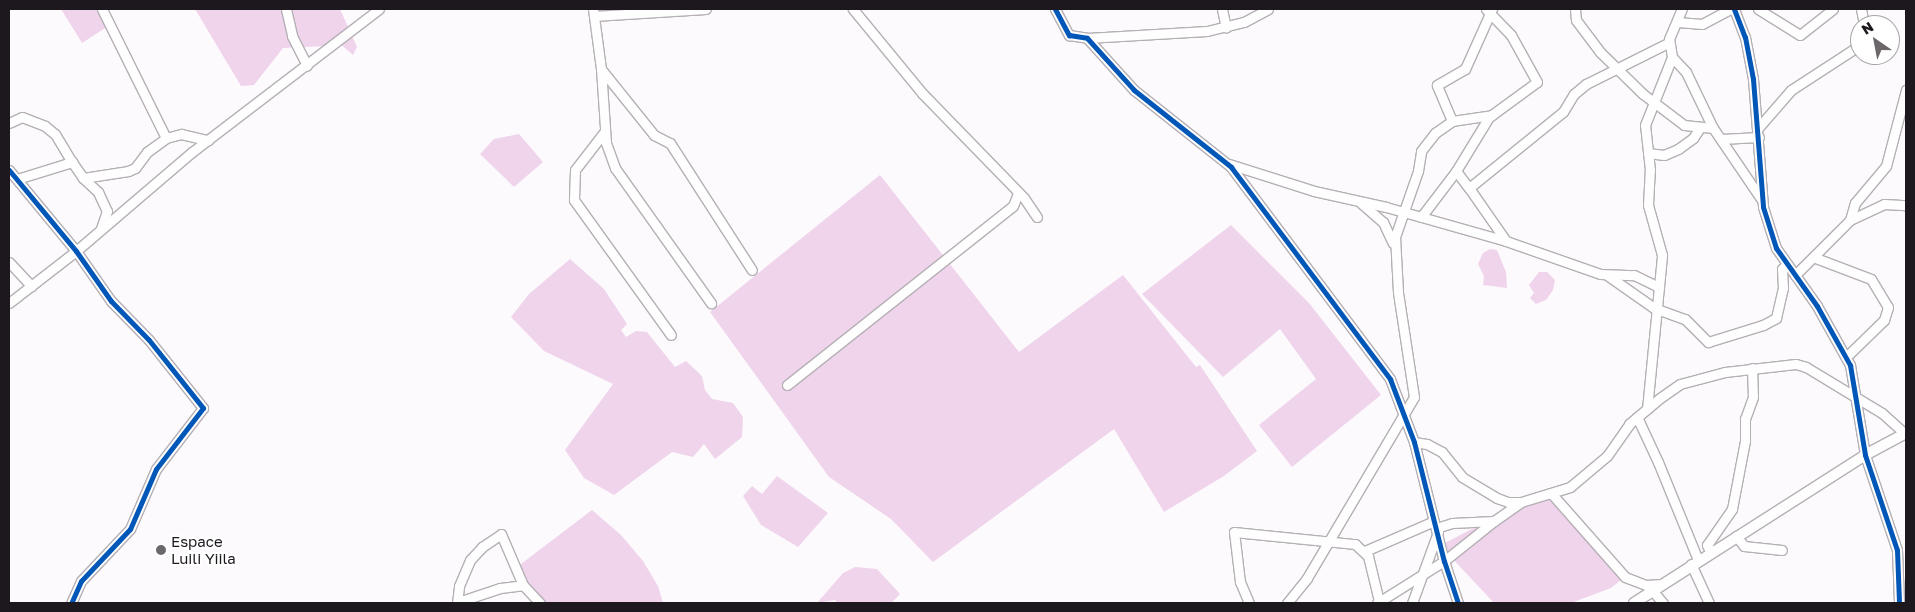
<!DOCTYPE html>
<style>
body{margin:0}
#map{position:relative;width:1915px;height:612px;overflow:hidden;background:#fdfafd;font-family:"Golos Text",sans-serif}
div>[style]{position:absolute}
.green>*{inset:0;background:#efd4ec}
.roads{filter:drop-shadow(1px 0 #b4b0b4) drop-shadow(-1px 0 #b4b0b4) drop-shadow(0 1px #b4b0b4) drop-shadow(0 -1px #b4b0b4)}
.minor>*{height:9px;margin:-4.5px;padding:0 4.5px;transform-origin:4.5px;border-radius:4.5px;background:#fffeff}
.tertiary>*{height:10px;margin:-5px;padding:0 5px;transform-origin:5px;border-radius:5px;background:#fffeff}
.cycleway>*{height:5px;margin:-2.5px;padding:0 2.5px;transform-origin:2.5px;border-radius:2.5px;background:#0057b8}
.dots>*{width:14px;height:14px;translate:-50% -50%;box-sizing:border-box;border:2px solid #fff;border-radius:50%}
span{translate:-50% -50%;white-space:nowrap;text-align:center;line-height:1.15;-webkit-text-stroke:4px #fff;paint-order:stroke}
.poi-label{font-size:15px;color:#1d181d}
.left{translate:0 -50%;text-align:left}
.frame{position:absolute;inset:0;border:10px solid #1d181d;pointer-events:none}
.north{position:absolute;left:1850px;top:15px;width:50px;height:50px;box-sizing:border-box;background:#fff;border:1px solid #a5a3a5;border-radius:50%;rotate:327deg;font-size:14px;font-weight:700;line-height:20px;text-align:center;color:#1d181d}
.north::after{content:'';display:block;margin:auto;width:18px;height:22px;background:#6b676b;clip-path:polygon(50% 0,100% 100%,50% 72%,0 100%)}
</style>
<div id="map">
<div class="green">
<div style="clip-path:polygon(61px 9px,100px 9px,110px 25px,82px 43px)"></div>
<div style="clip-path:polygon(195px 9px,340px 9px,357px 47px,353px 55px,337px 41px,329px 46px,283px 48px,254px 85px,241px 86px)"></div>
<div style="clip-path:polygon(519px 134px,543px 162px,514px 187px,480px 154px,494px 139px)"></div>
<div style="clip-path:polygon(880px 175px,1019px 352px,1123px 275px,1196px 367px,1200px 365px,1257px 451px,1224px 476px,1164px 512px,1114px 429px,933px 562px,891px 519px,829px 477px,710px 312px)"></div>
<div style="clip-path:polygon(1231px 225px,1309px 303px,1381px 395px,1292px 467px,1259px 425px,1316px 379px,1280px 329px,1223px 377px,1142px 294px)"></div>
<div style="clip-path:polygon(1490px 249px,1497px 250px,1506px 272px,1507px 288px,1483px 285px,1484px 276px,1478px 264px,1483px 253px)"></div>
<div style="clip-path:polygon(570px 259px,604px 289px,627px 324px,621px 330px,626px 337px,636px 331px,647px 332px,675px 367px,686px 361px,702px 376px,705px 390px,712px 399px,733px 403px,743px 417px,742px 437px,715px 459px,704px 444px,693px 457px,672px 452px,614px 495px,584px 478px,565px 450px,613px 384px,544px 351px,511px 317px,529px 294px)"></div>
<div style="clip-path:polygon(1539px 272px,1547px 272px,1555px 280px,1553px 290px,1546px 300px,1536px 304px,1530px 298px,1534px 293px,1529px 285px)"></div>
<div style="clip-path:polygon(777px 476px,828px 513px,798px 547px,761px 525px,743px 496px,752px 486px,762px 494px)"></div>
<div style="clip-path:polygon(1554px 494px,1583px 522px,1626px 576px,1611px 588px,1571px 603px,1494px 603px,1449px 555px,1445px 543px,1521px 503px)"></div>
<div style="clip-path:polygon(592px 510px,621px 535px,643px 561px,658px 586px,663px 603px,542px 603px,524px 582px,517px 567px)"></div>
<div style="clip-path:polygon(855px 567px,877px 569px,900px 594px,891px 603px,837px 603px,835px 600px,817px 603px,843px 573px)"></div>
</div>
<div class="roads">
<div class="minor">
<div style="left:286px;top:9px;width:28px;rotate:77deg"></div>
<div style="left:292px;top:36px;width:33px;rotate:63deg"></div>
<div style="left:593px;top:9px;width:61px;rotate:82.4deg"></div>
<div style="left:601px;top:69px;width:85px;rotate:51.2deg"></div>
<div style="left:654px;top:135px;width:18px;rotate:27deg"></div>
<div style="left:670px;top:143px;width:151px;rotate:57.2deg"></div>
<div style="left:853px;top:9px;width:109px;rotate:50.6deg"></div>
<div style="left:922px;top:93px;width:146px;rotate:45.8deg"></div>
<div style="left:1024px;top:198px;width:23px;rotate:56deg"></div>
<div style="left:1055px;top:9px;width:30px;rotate:62deg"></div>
<div style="left:1069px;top:35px;width:18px;rotate:9deg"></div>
<div style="left:1087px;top:38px;width:70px;rotate:47.9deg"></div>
<div style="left:1134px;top:90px;width:124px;rotate:38.4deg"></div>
<div style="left:1231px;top:167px;width:265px;rotate:53.1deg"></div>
<div style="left:1390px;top:379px;width:67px;rotate:69.1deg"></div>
<div style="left:1414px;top:442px;width:123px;rotate:75.9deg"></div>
<div style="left:1444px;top:561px;width:44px;rotate:71.6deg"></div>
<div style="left:1222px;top:9px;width:19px;rotate:78deg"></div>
<div style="left:1575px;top:9px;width:11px;rotate:85deg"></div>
<div style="left:1576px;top:20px;width:40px;rotate:53deg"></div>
<div style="left:1600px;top:52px;width:60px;rotate:44.3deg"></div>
<div style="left:1643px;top:94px;width:51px;rotate:37.1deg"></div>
<div style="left:1684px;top:125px;width:29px;rotate:6deg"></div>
<div style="left:1734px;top:9px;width:30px;rotate:69deg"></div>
<div style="left:1745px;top:37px;width:43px;rotate:79.2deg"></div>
<div style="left:1753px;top:79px;width:128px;rotate:85.5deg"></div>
<div style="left:1763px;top:207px;width:43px;rotate:72.4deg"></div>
<div style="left:1776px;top:248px;width:71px;rotate:54.7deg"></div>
<div style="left:1817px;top:306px;width:68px;rotate:60.8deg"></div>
<div style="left:1850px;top:365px;width:91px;rotate:80.5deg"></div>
<div style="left:1865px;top:455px;width:100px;rotate:71.4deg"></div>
<div style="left:1897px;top:550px;width:53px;rotate:87.8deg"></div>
<div style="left:1758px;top:9px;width:49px;rotate:31.8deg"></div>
<div style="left:1800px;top:35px;width:42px;rotate:-38.2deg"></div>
<div style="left:1861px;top:9px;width:16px;rotate:79deg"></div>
<div style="left:594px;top:16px;width:112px;rotate:-3.6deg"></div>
<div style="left:1678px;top:22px;width:24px;rotate:5deg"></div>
<div style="left:1702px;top:24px;width:32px;rotate:-28deg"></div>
<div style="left:1087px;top:38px;width:120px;rotate:-3.3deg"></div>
<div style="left:1207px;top:31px;width:38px;rotate:-14deg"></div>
<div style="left:1244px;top:22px;width:27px;rotate:-28deg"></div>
<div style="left:1672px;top:57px;width:21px;rotate:47deg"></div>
<div style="left:1686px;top:72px;width:62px;rotate:64.3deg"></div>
<div style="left:1713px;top:128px;width:87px;rotate:55.8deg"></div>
<div style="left:601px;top:69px;width:74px;rotate:86.1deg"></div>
<div style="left:606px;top:143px;width:27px;rotate:70deg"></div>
<div style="left:615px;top:168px;width:166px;rotate:54.6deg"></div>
<div style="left:1452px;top:121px;width:40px;rotate:-8.5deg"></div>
<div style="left:9px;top:123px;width:14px;rotate:-25deg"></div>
<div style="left:22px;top:117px;width:25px;rotate:21deg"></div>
<div style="left:45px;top:126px;width:13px;rotate:39deg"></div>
<div style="left:55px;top:134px;width:33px;rotate:59deg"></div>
<div style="left:1758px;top:128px;width:50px;rotate:-49deg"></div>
<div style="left:1791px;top:90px;width:82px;rotate:-33.1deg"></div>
<div style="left:605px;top:131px;width:49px;rotate:127.6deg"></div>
<div style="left:575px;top:170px;width:30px;rotate:92deg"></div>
<div style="left:574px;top:200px;width:166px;rotate:54.3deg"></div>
<div style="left:166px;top:138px;width:16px;rotate:-15deg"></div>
<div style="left:181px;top:134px;width:28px;rotate:13deg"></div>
<div style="left:1721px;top:139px;width:38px;rotate:-3deg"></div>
<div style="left:1648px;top:153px;width:16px;rotate:7deg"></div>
<div style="left:1664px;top:155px;width:15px;rotate:-23deg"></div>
<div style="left:1678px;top:149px;width:19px;rotate:-36deg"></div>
<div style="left:1693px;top:138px;width:11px;rotate:-56deg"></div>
<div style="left:1229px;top:164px;width:89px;rotate:17.6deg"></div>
<div style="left:1314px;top:191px;width:74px;rotate:12.5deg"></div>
<div style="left:1386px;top:207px;width:125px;rotate:15.8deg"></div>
<div style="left:1506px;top:241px;width:100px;rotate:19.3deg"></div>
<div style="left:1600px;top:274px;width:34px;rotate:2deg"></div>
<div style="left:1634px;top:275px;width:28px;rotate:26deg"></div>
<div style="left:9px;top:170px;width:105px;rotate:50.4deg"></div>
<div style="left:76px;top:251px;width:61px;rotate:55deg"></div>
<div style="left:111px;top:301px;width:54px;rotate:45.7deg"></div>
<div style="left:149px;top:340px;width:87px;rotate:51.5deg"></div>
<div style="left:203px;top:408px;width:77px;rotate:127.6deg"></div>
<div style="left:156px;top:469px;width:65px;rotate:113.4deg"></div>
<div style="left:130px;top:529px;width:71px;rotate:133.3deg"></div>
<div style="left:81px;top:581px;width:24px;rotate:114deg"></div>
<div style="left:1456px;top:171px;width:21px;rotate:53deg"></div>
<div style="left:83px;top:178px;width:21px;rotate:43deg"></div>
<div style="left:98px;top:192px;width:21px;rotate:65deg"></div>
<div style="left:107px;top:211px;width:18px;rotate:109deg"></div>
<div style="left:17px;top:179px;width:58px;rotate:-17.2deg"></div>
<div style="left:72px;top:162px;width:19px;rotate:55deg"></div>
<div style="left:83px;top:178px;width:46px;rotate:-8.8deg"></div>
<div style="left:128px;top:171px;width:8px;rotate:-23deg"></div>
<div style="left:135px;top:168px;width:20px;rotate:-53deg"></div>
<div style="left:147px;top:152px;width:24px;rotate:-36deg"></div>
<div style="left:166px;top:138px;width:144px;rotate:-116.4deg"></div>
<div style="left:1361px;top:203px;width:29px;rotate:41deg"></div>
<div style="left:1383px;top:222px;width:23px;rotate:65deg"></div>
<div style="left:1421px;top:217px;width:58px;rotate:-52.7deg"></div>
<div style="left:1456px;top:171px;width:63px;rotate:-58.6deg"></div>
<div style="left:1489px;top:117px;width:59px;rotate:-36.1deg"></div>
<div style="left:1537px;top:82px;width:54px;rotate:-119deg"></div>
<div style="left:1511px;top:35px;width:36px;rotate:-134deg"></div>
<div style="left:1850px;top:220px;width:18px;rotate:-74deg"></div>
<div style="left:1855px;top:203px;width:48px;rotate:-50deg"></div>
<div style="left:1886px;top:166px;width:79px;rotate:-75.3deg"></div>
<div style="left:1506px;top:241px;width:65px;rotate:-124.9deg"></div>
<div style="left:1469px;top:188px;width:121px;rotate:-39deg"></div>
<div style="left:1563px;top:112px;width:21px;rotate:-59deg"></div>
<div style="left:1574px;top:94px;width:16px;rotate:-40deg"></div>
<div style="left:1586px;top:84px;width:92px;rotate:-26.6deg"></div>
<div style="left:1813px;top:257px;width:62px;rotate:20.8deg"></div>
<div style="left:1871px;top:279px;width:33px;rotate:59deg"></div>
<div style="left:1888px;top:307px;width:14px;rotate:107deg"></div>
<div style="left:1884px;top:320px;width:53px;rotate:135.8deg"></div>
<div style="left:9px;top:262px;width:33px;rotate:47deg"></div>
<div style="left:1607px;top:275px;width:57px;rotate:35.1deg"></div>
<div style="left:1654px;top:308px;width:33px;rotate:20deg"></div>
<div style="left:1685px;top:319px;width:33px;rotate:45deg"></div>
<div style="left:1708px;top:342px;width:58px;rotate:-17.2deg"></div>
<div style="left:1763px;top:325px;width:15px;rotate:-28deg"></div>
<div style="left:1776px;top:318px;width:31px;rotate:-77deg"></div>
<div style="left:1783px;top:288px;width:19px;rotate:-93deg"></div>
<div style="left:1782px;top:269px;width:6px;rotate:-45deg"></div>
<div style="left:1795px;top:275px;width:78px;rotate:-45deg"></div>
<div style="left:1850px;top:220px;width:38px;rotate:-25deg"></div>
<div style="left:1884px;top:204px;width:22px;rotate:3deg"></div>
<div style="left:9px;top:303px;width:85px;rotate:-37.8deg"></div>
<div style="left:76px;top:251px;width:153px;rotate:-40.5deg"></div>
<div style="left:192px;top:152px;width:235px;rotate:-37.4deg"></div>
<div style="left:787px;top:385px;width:288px;rotate:-38.4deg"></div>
<div style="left:1013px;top:206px;width:14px;rotate:-69deg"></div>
<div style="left:1647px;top:409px;width:155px;rotate:-84.4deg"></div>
<div style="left:1662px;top:255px;width:52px;rotate:-105.6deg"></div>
<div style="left:1648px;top:205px;width:35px;rotate:-87deg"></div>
<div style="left:1650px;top:170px;width:45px;rotate:-96.3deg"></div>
<div style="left:1645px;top:125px;width:73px;rotate:-68.3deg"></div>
<div style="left:1672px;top:57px;width:18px;rotate:-99deg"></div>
<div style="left:1669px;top:39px;width:33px;rotate:-67deg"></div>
<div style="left:1637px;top:417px;width:50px;rotate:65deg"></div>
<div style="left:1658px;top:462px;width:106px;rotate:67.8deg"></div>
<div style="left:1414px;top:442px;width:13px;rotate:9deg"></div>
<div style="left:1427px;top:444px;width:17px;rotate:28deg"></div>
<div style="left:1442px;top:452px;width:32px;rotate:51deg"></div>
<div style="left:1462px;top:477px;width:41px;rotate:31deg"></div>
<div style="left:1497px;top:498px;width:12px;rotate:20deg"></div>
<div style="left:1508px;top:502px;width:13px"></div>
<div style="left:1551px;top:493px;width:112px;rotate:48.6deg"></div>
<div style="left:1625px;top:577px;width:22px;rotate:21deg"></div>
<div style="left:1646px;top:585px;width:16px;rotate:-4deg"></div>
<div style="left:1436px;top:528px;width:17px;rotate:-17deg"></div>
<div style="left:1452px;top:523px;width:42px;rotate:-2.7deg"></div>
<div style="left:1494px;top:521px;width:33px;rotate:-35deg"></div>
<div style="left:1521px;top:502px;width:51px;rotate:-17deg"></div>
<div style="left:1570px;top:487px;width:48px;rotate:-40deg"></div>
<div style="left:1607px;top:456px;width:39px;rotate:-55deg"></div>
<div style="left:1629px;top:424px;width:40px;rotate:-40deg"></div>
<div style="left:1660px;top:398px;width:24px;rotate:-35deg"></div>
<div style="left:1680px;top:384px;width:47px;rotate:-14.9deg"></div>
<div style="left:1725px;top:372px;width:71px;rotate:-6.4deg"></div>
<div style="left:1796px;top:364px;width:10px;rotate:17deg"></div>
<div style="left:1806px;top:367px;width:89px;rotate:31.2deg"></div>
<div style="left:1882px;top:413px;width:31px;rotate:42deg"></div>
<div style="left:1736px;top:536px;width:13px;rotate:51deg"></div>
<div style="left:1744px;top:546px;width:38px;rotate:6deg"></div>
<div style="left:1365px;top:551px;width:75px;rotate:-23.5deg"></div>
<div style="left:1711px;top:553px;width:9px;rotate:-117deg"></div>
<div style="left:1707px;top:545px;width:44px;rotate:-55.2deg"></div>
<div style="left:1732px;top:509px;width:69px;rotate:-79.2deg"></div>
<div style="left:1745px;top:441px;width:22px;rotate:-90deg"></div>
<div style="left:1745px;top:419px;width:23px;rotate:-70deg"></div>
<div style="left:1753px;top:397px;width:29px;rotate:-92deg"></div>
<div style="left:1691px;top:564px;width:43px;rotate:65.2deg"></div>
<div style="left:1652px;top:590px;width:17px;rotate:50deg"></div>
<div style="left:458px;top:602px;width:44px;rotate:-18.4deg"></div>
<div style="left:500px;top:588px;width:23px;rotate:-7deg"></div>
<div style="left:457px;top:603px;width:17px;rotate:-83deg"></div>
<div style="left:459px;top:586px;width:28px;rotate:-67deg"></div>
<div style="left:470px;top:560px;width:18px;rotate:-47deg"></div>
<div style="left:482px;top:547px;width:23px;rotate:-34deg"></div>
<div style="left:501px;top:534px;width:56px;rotate:66.7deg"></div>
<div style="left:523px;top:585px;width:25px;rotate:47deg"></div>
<div style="left:1249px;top:603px;width:23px;rotate:-113deg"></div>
<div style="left:1240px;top:582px;width:50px;rotate:-96.8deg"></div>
<div style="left:1234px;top:532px;width:122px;rotate:5.7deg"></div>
<div style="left:1355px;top:544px;width:18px;rotate:43deg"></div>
<div style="left:1368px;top:556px;width:46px;rotate:76.3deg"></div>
<div style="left:1287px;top:603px;width:32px;rotate:-51deg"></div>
<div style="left:1307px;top:578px;width:210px;rotate:-59.4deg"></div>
<div style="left:1414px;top:397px;width:106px;rotate:-98.7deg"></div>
<div style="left:1398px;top:292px;width:55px;rotate:-93.1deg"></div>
<div style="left:1395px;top:237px;width:70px;rotate:-70.8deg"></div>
<div style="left:1418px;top:171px;width:20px;rotate:-81deg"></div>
<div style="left:1421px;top:151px;width:23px;rotate:-52deg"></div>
<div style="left:1435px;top:133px;width:21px;rotate:-35deg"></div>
<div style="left:1452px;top:121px;width:39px;rotate:-113deg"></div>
<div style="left:1437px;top:85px;width:32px;rotate:-30deg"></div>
<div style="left:1465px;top:69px;width:66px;rotate:-65.8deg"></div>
<div style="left:1377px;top:603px;width:79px;rotate:-32.1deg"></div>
<div style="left:1444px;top:561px;width:64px;rotate:-38.7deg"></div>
<div style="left:1412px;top:603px;width:76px;rotate:-69.9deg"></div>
</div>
<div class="tertiary">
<div style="left:1634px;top:603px;width:274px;rotate:-32.6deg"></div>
<div style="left:1865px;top:455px;width:47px;rotate:-28.2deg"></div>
</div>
</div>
<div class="cycleway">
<div style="left:1055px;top:9px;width:30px;rotate:62deg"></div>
<div style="left:1069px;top:35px;width:18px;rotate:9deg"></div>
<div style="left:1087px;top:38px;width:70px;rotate:47.9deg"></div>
<div style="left:1134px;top:90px;width:124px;rotate:38.4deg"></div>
<div style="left:1231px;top:167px;width:265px;rotate:53.1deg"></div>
<div style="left:1390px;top:379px;width:67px;rotate:69.1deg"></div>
<div style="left:1414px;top:442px;width:123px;rotate:75.9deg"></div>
<div style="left:1444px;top:561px;width:44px;rotate:71.6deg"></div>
<div style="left:1734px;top:9px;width:30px;rotate:69deg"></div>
<div style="left:1745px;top:37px;width:43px;rotate:79.2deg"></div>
<div style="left:1753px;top:79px;width:128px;rotate:85.5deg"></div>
<div style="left:1763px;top:207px;width:43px;rotate:72.4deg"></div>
<div style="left:1776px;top:248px;width:71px;rotate:54.7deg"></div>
<div style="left:1817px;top:306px;width:68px;rotate:60.8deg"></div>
<div style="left:1850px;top:365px;width:91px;rotate:80.5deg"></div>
<div style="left:1865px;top:455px;width:100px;rotate:71.4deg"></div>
<div style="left:1897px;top:550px;width:53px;rotate:87.8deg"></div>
<div style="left:9px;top:170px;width:105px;rotate:50.4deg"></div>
<div style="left:76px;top:251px;width:61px;rotate:55deg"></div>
<div style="left:111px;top:301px;width:54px;rotate:45.7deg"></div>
<div style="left:149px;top:340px;width:87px;rotate:51.5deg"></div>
<div style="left:203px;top:408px;width:77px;rotate:127.6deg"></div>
<div style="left:156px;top:469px;width:65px;rotate:113.4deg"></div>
<div style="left:130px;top:529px;width:71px;rotate:133.3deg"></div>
<div style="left:81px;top:581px;width:24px;rotate:114deg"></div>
</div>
<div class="dots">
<div style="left:161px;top:550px;background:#6b676b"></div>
</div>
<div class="poi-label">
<span class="left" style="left:171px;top:550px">Espace<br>Luili Yiila</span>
</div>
<div class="frame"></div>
<div class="north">N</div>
</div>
